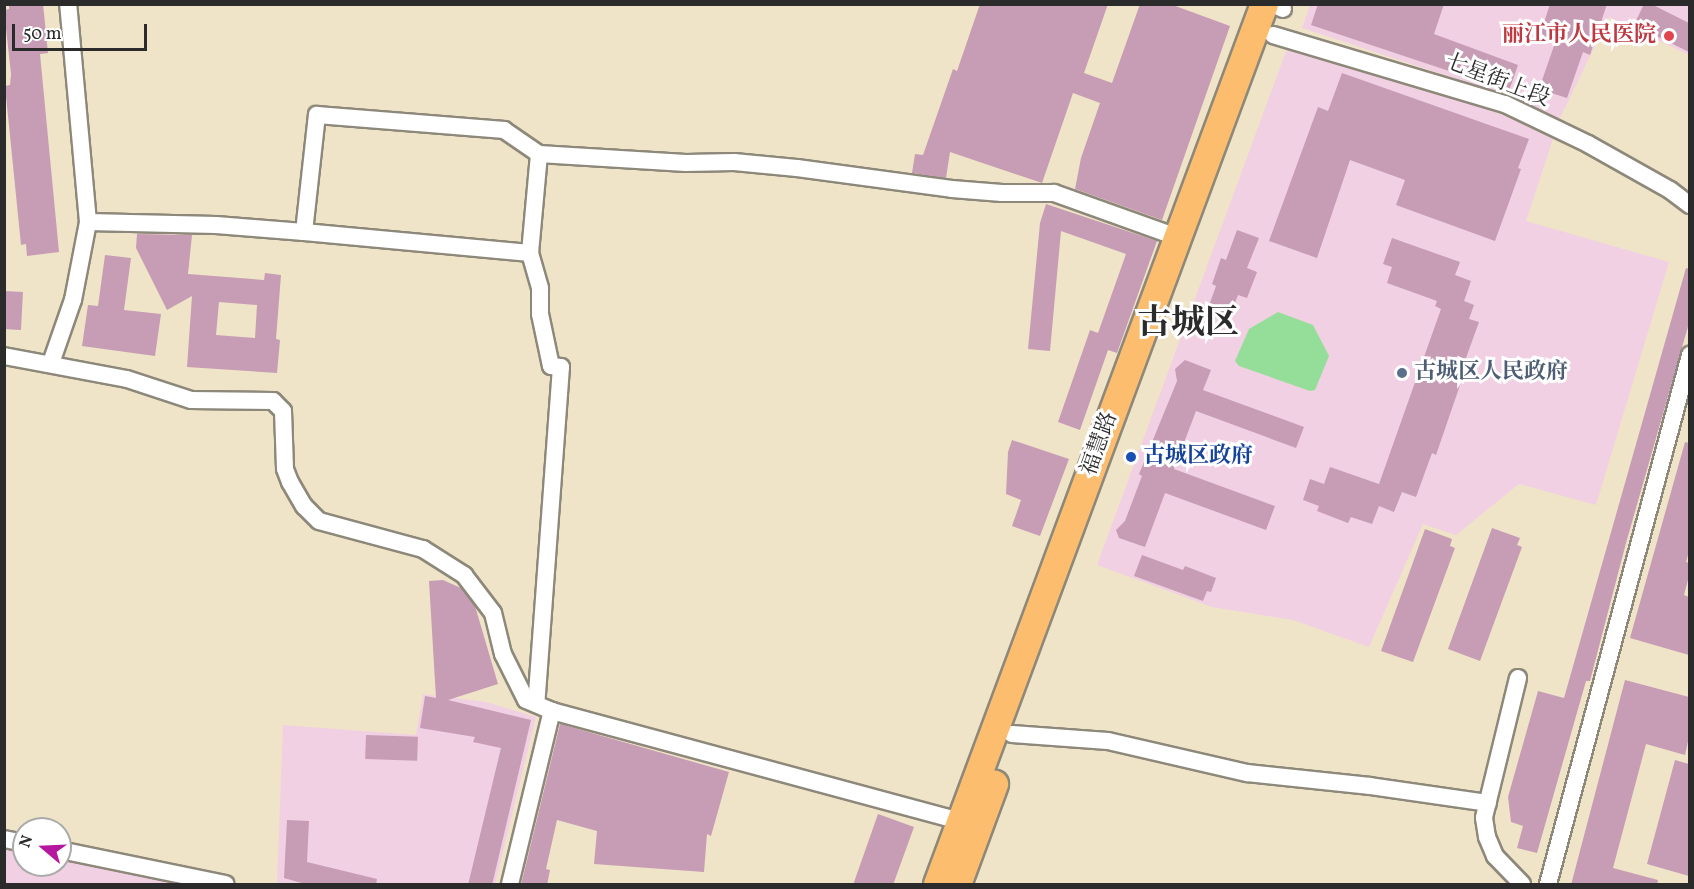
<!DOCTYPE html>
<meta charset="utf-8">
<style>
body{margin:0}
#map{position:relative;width:1694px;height:889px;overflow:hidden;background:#efe4c8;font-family:Vollkorn,"Noto Serif SC",serif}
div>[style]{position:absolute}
.built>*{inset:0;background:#f1d0e3}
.green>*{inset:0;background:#95de99}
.building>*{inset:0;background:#c79cb5;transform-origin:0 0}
.roads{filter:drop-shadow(2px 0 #8d887a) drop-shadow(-2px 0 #8d887a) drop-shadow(0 2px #8d887a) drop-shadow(0 -2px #8d887a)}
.street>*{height:16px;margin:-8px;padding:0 8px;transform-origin:8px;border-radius:8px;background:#fff}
.primary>*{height:27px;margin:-13.5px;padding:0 13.5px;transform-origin:13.5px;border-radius:13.5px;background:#fcbd6f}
.dots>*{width:16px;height:16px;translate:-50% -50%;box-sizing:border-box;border:3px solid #fff;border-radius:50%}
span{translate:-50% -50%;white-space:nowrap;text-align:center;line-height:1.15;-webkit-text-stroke:6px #fff;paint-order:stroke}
.health-label{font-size:22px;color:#be3a42;font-weight:700}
.right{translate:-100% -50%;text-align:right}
.street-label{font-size:22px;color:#2b2b2b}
.service-label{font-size:22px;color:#4e5e75;font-weight:700}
.left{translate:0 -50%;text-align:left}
.transit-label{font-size:22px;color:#164399;font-weight:700}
.town-label{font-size:34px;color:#2b2b2b;font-weight:700}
.frame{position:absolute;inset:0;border:6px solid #2b2b2b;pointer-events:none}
.north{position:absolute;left:12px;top:817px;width:60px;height:60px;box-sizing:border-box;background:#fff;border:2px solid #aaa;border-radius:50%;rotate:289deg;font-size:16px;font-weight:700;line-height:24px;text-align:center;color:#2b2b2b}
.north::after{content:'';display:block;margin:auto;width:21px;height:27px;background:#b5179e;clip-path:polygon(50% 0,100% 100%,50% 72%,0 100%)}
.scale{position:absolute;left:12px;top:24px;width:135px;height:27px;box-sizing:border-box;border:3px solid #2b2b2b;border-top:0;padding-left:8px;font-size:18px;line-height:21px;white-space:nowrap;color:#2b2b2b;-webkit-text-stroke:4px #fff;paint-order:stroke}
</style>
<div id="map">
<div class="built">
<div style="clip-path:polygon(1310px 5px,1689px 5px,1689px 55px,1609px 17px,1558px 122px,1508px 96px,1302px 28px)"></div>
<div style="clip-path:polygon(1288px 46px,1467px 101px,1554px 136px,1526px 221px,1669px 262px,1596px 505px,1519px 484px,1456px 535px,1423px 524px,1369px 647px,1293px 620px,1212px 607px,1097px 565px)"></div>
<div style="clip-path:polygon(423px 694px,486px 702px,536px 717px,495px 884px,277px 883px,283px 725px,416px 735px)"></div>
<div style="clip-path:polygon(4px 847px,24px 851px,24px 865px,60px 865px,60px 858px,188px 884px,5px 884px)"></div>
</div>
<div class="green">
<div style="clip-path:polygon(1278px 312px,1313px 325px,1329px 356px,1315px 390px,1310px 391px,1239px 366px,1235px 361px,1249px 329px)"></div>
</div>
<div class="building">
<div style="clip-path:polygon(9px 4px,43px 4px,48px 53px,40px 54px,59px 252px,27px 256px,26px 244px,21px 245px,5px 86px,10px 85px,11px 74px,4px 10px,9px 9px)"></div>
<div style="clip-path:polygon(980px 4px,1108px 4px,1084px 73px,1112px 83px,1140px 4px,1170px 4px,1230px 26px,1162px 220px,1075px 189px,1081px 158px,1100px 103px,1073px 93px,1042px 183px,950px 152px,946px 178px,912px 173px,915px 154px,923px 155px,953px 69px,957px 71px)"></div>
<div style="clip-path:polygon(1318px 4px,1444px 4px,1434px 34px,1518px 65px,1509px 91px,1311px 25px)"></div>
<div style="clip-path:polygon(1550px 4px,1607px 4px,1590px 55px,1583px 52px,1567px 98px,1539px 89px,1555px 43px,1539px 38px)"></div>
<div style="clip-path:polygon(1644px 4px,1651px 4px,1689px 23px,1689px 52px,1634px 25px)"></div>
<div style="clip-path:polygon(1342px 73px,1529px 139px,1518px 168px,1521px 169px,1495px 241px,1396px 205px,1405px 180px,1350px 160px,1317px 258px,1269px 241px,1318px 107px,1328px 111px)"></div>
<div style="clip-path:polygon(1046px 204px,1157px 241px,1117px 353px,1108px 350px,1080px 430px,1058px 422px,1090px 330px,1098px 333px,1126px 254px,1061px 231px,1050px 351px,1028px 349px,1040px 223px)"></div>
<div style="clip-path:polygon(1237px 230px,1259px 238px,1247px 268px,1257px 272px,1247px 298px,1238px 295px,1228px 322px,1206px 314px,1216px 286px,1212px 284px,1221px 258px,1226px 260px)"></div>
<div style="clip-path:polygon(evenodd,137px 234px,192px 235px,188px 274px,264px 280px,265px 273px,281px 275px,276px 339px,280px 340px,277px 373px,187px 367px,192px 296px,167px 310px,136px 248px,137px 234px,219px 302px,257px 305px,255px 338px,216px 335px,219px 302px)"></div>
<div style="clip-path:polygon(1392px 238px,1460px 262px,1455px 275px,1471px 281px,1464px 301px,1474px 305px,1469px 319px,1479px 322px,1466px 358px,1469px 359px,1436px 455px,1432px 453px,1416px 497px,1402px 492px,1394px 512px,1379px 506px,1372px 524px,1351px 517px,1348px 523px,1317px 511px,1319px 506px,1303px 500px,1310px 479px,1324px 484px,1330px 467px,1379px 484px,1441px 309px,1435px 306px,1437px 301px,1387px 283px,1392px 267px,1383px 264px)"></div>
<div style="clip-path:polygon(105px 255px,131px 258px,124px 310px,161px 314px,155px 356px,82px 346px,88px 305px,98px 306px)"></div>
<div style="clip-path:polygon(1686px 268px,1689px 269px,1689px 323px,1626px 543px,1590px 681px,1586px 681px,1537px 853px,1517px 848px,1523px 826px,1511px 822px,1508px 797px,1538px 691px,1564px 698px)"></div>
<div style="left:4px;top:291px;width:19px;height:38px;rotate:3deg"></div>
<div style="clip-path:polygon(1185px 360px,1211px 370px,1203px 390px,1304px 427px,1296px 448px,1196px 411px,1174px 469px,1275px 506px,1266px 530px,1165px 493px,1145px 547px,1119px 538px,1116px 530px,1125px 521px,1142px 476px,1139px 474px,1177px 381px,1175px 369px)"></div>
<div style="clip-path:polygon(1012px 440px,1069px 459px,1040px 536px,1012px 526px,1021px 500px,1006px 494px,1008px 452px)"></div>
<div style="clip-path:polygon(1685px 442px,1689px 443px,1689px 551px,1686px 562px,1689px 563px,1689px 576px,1684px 595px,1689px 597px,1689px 655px,1630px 638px)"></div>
<div style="clip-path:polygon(1492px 528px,1520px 538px,1517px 545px,1522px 547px,1480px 661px,1448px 649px)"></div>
<div style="clip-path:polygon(1425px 529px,1452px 539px,1450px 546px,1455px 548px,1413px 662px,1381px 651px)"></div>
<div style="clip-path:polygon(1142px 555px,1183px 570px,1185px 566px,1216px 578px,1211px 592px,1207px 591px,1203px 601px,1134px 576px)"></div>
<div style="clip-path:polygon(443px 580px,461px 588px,475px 606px,498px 684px,448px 700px,531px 720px,492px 885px,468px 885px,501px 748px,473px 742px,475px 737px,420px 728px,425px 696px,436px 698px,429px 581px)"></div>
<div style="clip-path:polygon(1625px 680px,1689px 697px,1689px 737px,1685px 755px,1646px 744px,1613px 868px,1658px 880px,1657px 885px,1571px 885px)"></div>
<div style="clip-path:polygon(560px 724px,729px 772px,711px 836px,707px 834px,704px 872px,594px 864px,597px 831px,557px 820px,546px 869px,550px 870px,547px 885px,521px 885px)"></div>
<div style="left:366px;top:735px;width:52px;height:24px;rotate:2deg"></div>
<div style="clip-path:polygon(1675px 760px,1689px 764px,1689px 876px,1647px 864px)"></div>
<div style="clip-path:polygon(878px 814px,914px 827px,893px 885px,853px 885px)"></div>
<div style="clip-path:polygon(287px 820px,309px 821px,307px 862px,377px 879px,376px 885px,309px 885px,284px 878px)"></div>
</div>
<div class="roads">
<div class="street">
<div style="left:1272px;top:4px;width:12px;rotate:24deg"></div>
<div style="left:1273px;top:35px;width:242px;rotate:16.6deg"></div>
<div style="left:1505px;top:104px;width:92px;rotate:25.7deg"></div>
<div style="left:1588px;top:144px;width:94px;rotate:29.3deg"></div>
<div style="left:1670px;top:190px;width:25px;rotate:37deg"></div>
<div style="left:88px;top:222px;width:128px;rotate:1.3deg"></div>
<div style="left:216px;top:225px;width:88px;rotate:4.5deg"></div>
<div style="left:304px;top:232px;width:118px;rotate:-83.7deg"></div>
<div style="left:317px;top:115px;width:188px;rotate:4.6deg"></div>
<div style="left:504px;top:130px;width:42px;rotate:34.4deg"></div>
<div style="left:539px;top:154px;width:147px;rotate:3.5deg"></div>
<div style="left:686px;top:163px;width:48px;rotate:-1.2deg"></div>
<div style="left:734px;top:162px;width:63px;rotate:5.4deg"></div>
<div style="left:797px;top:168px;width:156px;rotate:7.7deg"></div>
<div style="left:952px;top:189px;width:50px;rotate:4.6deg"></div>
<div style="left:1002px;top:193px;width:52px"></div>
<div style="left:1054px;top:193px;width:131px;rotate:19.7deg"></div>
<div style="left:304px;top:232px;width:227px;rotate:5.3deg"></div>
<div style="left:530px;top:253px;width:99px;rotate:-84.8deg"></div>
<div style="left:530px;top:253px;width:37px;rotate:74deg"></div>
<div style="left:540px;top:289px;width:25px;rotate:90deg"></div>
<div style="left:540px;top:314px;width:53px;rotate:78.1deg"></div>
<div style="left:551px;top:366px;width:10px;rotate:6deg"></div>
<div style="left:561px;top:367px;width:338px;rotate:94.2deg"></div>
<div style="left:4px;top:356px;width:125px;rotate:10.6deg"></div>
<div style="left:127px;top:379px;width:67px;rotate:18.2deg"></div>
<div style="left:191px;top:400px;width:82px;rotate:0.7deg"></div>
<div style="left:273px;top:401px;width:14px;rotate:45deg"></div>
<div style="left:283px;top:411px;width:58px;rotate:88deg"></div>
<div style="left:285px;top:469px;width:14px;rotate:69deg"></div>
<div style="left:290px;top:482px;width:28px;rotate:60deg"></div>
<div style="left:304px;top:506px;width:21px;rotate:45deg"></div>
<div style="left:319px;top:521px;width:108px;rotate:15.1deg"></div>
<div style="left:423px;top:549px;width:49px;rotate:32.4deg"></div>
<div style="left:464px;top:575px;width:48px;rotate:52.7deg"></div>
<div style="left:493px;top:613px;width:42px;rotate:76.3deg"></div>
<div style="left:503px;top:654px;width:51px;rotate:63.4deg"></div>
<div style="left:526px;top:700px;width:28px;rotate:23deg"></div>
<div style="left:552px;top:711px;width:423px;rotate:15.1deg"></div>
<div style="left:51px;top:363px;width:67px;rotate:-70.8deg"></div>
<div style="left:73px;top:300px;width:79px;rotate:-79.1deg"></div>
<div style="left:88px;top:222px;width:219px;rotate:-95.2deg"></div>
<div style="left:1518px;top:678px;width:144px;rotate:103.7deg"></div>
<div style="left:1484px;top:818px;width:19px;rotate:81deg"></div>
<div style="left:1487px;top:837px;width:21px;rotate:67deg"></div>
<div style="left:1495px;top:856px;width:39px;rotate:46deg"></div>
<div style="left:1012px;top:734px;width:96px;rotate:4.2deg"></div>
<div style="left:1108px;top:741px;width:143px;rotate:13deg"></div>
<div style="left:1247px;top:773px;width:124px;rotate:6deg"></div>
<div style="left:1370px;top:786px;width:119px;rotate:8.2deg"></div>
<div style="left:4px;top:839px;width:20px;rotate:11deg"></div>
<div style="left:60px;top:850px;width:169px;rotate:11.6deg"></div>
<div style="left:510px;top:884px;width:178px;rotate:-76.4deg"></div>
<div style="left:1548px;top:884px;width:548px;rotate:-74.97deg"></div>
</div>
<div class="primary">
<div style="left:937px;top:884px;width:939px;rotate:-69.62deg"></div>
<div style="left:957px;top:884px;width:107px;rotate:-69.7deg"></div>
</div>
</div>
<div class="dots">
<div style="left:1669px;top:36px;background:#e0444e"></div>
<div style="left:1402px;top:373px;background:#5c6f8a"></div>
<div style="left:1131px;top:457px;background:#1a4fb4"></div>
</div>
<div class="health-label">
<span class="right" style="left:1656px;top:36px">丽江市人民医院</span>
</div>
<div class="street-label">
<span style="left:1497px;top:81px;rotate:21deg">七星街上段</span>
<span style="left:1100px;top:444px;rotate:-70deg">福慧路</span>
</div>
<div class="service-label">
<span class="left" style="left:1414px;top:373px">古城区人民政府</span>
</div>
<div class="transit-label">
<span class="left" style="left:1143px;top:457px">古城区政府</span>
</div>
<div class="town-label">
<span style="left:1188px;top:325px">古城区</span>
</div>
<div class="frame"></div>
<div class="north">N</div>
<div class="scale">50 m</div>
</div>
